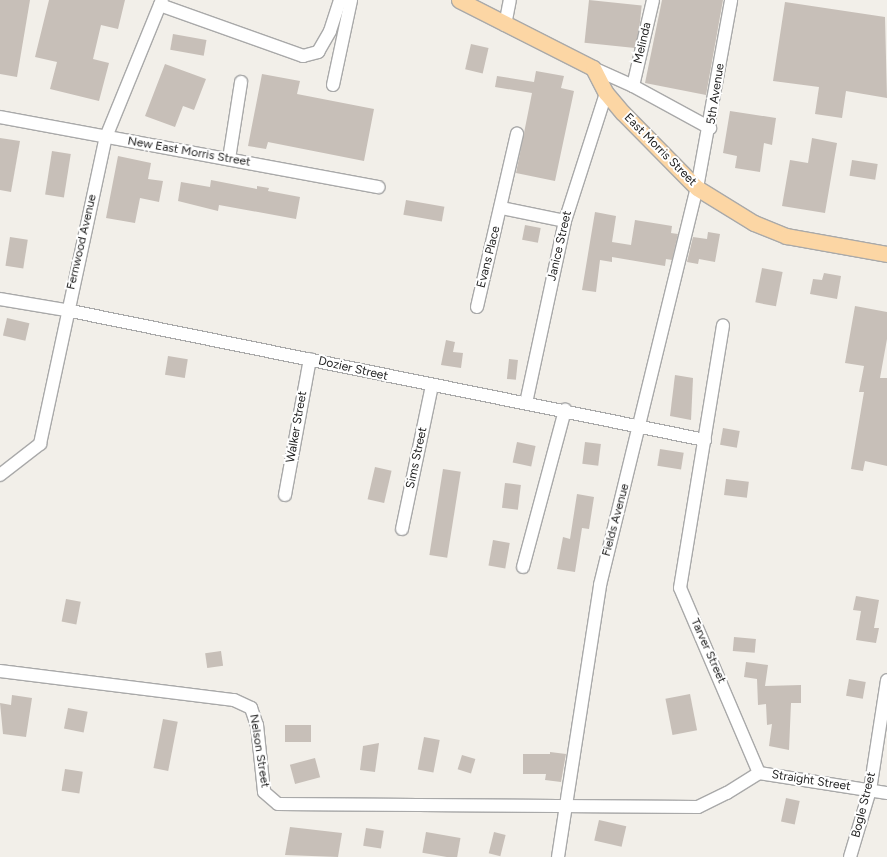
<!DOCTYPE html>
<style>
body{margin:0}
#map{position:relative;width:887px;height:857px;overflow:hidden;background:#f2efe9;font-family:Figtree,sans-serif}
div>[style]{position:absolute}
.building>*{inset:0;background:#c7bfb8;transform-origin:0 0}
.roads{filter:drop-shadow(1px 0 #a9a9a9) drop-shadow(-1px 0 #a9a9a9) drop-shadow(0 1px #a9a9a9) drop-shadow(0 -1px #a9a9a9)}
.minor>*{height:12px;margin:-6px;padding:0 6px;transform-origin:6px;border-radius:6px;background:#fff}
.major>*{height:15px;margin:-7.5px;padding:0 7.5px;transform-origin:7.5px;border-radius:7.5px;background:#fcd6a4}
span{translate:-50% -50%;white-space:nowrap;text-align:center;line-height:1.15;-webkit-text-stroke:4px #fff;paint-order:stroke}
.street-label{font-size:12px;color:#222}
</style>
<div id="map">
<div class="building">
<div style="clip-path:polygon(0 0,30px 0,17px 77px,0 74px)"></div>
<div style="clip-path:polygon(49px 0,125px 0,118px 29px,101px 25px,93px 59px,109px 63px,99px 101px,50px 89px,57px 62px,35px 57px)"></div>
<div style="left:589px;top:0;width:53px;height:43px;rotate:6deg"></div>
<div style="clip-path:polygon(662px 0,723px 0,706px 95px,645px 83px)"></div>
<div style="clip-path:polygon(785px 2px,885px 17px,887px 98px,846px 91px,842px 118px,815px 114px,819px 87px,773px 81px)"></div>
<div style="left:173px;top:34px;width:34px;height:16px;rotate:10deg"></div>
<div style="left:471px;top:44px;width:18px;height:26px;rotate:13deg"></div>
<div style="clip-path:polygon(165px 64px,206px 79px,194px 110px,183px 106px,175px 127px,145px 116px)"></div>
<div style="clip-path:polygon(536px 71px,564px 76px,561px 88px,574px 91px,555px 181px,516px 173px,532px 93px,495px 87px,497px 76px,534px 82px)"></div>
<div style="clip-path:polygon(262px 74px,300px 81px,297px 94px,374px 109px,364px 161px,268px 142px,266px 149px,248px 146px)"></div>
<div style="clip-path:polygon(730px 111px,776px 118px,772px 145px,764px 143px,760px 172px,735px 168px,737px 156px,723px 153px)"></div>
<div style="clip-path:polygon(0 138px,20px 141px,11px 192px,0 190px)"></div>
<div style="clip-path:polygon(812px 138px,837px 143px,825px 213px,782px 206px,790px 160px,808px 163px)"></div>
<div style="left:52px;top:151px;width:19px;height:44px;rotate:9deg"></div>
<div style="clip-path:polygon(118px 156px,151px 163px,148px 179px,163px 181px,159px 202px,140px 198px,135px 223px,106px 218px)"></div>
<div style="left:852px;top:160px;width:26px;height:16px;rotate:9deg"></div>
<div style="clip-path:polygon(211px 180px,257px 189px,257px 186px,269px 188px,268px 191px,300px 197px,296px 219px,219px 205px,218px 211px,178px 201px,181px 182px,210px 187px)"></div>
<div style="left:406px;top:200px;width:39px;height:15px;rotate:10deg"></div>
<div style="clip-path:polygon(595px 212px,616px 216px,612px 242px,631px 245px,635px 220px,672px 226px,671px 233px,678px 234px,672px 260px,666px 259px,665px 266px,612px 257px,612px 262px,600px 260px,596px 292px,582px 290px)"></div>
<div style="left:525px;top:225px;width:16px;height:15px;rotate:11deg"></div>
<div style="clip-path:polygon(708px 232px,720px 234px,715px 262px,699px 259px,698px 264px,687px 262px,693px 237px,707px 239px)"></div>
<div style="left:10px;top:237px;width:18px;height:29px;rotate:9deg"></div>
<div style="left:762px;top:268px;width:21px;height:35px;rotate:11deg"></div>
<div style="clip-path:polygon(824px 273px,841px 276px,837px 299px,810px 294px,813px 279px,822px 280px)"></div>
<div style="clip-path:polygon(855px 306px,887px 312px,887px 339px,880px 378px,887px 378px,887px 466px,865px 461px,863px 471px,851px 469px,864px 392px,859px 392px,864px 366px,845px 363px)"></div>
<div style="left:7px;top:318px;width:23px;height:18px;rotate:13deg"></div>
<div style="clip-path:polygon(446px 340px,455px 342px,453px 352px,463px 353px,461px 368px,441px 365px)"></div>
<div style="left:168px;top:356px;width:20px;height:19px;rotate:9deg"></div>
<div style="left:509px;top:359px;width:9px;height:20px;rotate:6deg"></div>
<div style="clip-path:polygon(675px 375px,693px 378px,691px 420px,670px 416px)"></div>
<div style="left:723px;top:428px;width:17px;height:17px;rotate:10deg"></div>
<div style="left:517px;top:442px;width:19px;height:21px;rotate:12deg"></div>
<div style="left:585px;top:442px;width:16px;height:22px;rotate:7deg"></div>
<div style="left:660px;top:449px;width:24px;height:17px;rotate:9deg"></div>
<div style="left:375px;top:467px;width:17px;height:33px;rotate:13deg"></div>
<div style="left:443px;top:469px;width:18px;height:87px;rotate:9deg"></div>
<div style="left:726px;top:479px;width:23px;height:16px;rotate:7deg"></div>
<div style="left:505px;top:483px;width:16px;height:25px;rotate:7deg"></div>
<div style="clip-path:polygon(577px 494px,594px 497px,589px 529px,582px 528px,575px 572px,557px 569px,563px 537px,570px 539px)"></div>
<div style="left:493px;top:540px;width:17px;height:26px;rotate:10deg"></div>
<div style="clip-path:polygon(856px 596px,879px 600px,874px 628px,879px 628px,876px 643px,856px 640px,861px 611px,853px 610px)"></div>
<div style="left:66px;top:599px;width:15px;height:23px;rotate:11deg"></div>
<div style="left:734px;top:637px;width:22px;height:14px;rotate:5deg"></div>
<div style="left:221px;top:651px;width:15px;height:16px;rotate:82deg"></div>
<div style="clip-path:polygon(746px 662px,768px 665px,765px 686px,801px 685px,801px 703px,791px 703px,789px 750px,769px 746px,772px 724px,767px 725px,766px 704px,758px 705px,757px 679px,744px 677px)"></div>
<div style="left:849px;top:679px;width:17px;height:17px;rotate:10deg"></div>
<div style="left:690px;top:694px;width:37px;height:25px;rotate:79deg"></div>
<div style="clip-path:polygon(12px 695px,32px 698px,26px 737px,3px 734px,0 703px,11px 705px)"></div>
<div style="left:68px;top:708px;width:20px;height:21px;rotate:11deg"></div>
<div style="left:163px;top:719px;width:15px;height:50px;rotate:11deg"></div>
<div style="left:285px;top:725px;width:26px;height:17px"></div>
<div style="left:424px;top:737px;width:16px;height:33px;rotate:11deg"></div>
<div style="clip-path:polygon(379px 743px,375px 772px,360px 770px,363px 746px)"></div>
<div style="clip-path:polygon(550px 752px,566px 754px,561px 782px,545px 780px,546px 774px,523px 774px,523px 754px,550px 754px)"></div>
<div style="left:462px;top:755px;width:14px;height:15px;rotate:17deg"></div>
<div style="left:315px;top:758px;width:20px;height:26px;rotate:75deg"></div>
<div style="left:65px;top:769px;width:18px;height:22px;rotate:9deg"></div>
<div style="left:786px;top:798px;width:14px;height:24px;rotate:12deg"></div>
<div style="left:599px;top:820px;width:28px;height:21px;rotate:13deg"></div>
<div style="clip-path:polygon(290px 827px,342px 833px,338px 857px,285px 855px)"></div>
<div style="left:366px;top:828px;width:18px;height:18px;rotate:9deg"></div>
<div style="left:426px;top:832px;width:35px;height:21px;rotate:10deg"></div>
<div style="left:494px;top:832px;width:12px;height:22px;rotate:14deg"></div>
</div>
<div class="roads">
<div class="minor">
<div style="left:160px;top:5px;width:152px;rotate:19.6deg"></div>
<div style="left:303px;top:56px;width:16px;rotate:-15deg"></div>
<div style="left:318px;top:52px;width:24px;rotate:-60deg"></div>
<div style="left:330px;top:31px;width:33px;rotate:-72deg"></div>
<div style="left:505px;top:25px;width:25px;rotate:-79deg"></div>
<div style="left:593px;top:68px;width:44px;rotate:24.2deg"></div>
<div style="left:633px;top:86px;width:88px;rotate:28.6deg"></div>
<div style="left:333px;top:85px;width:87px;rotate:-78deg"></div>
<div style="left:633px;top:86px;width:88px;rotate:-76.9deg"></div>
<div style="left:0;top:117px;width:385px;rotate:10.5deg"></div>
<div style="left:229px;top:159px;width:78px;rotate:-81.1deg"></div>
<div style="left:502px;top:208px;width:64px;rotate:11.7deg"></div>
<div style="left:0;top:299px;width:67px;rotate:9.5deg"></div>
<div style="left:66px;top:310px;width:652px;rotate:11.5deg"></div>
<div style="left:477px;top:307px;width:178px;rotate:-77deg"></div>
<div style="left:526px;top:403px;width:186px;rotate:-77.9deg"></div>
<div style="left:565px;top:221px;width:134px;rotate:-72.2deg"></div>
<div style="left:0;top:475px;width:51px;rotate:-37.8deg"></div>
<div style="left:40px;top:444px;width:314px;rotate:-77.9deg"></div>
<div style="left:106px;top:137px;width:148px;rotate:-67.8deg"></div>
<div style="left:285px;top:495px;width:138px;rotate:-79.6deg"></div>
<div style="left:402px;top:529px;width:146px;rotate:-78.2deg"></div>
<div style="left:523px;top:567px;width:163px;rotate:-75deg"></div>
<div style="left:0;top:671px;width:236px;rotate:7.1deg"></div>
<div style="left:234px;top:700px;width:19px;rotate:25deg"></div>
<div style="left:251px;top:708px;width:18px;rotate:71deg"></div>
<div style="left:257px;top:725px;width:67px;rotate:84deg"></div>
<div style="left:264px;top:792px;width:18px;rotate:41deg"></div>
<div style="left:278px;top:804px;width:420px;rotate:0.4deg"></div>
<div style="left:698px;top:807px;width:32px;rotate:-26deg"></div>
<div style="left:727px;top:793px;width:38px;rotate:-32deg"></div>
<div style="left:759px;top:773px;width:201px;rotate:-113.1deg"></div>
<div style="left:680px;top:588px;width:266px;rotate:-80.7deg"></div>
<div style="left:759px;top:773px;width:130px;rotate:8.9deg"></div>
<div style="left:558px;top:857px;width:275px;rotate:-81.2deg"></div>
<div style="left:600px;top:585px;width:409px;rotate:-76.3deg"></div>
<div style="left:697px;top:188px;width:191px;rotate:-79.7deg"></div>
<div style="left:850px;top:857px;width:70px;rotate:-73.4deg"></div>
<div style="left:870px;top:790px;width:111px;rotate:-81.2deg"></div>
</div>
<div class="major">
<div style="left:459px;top:0;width:150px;rotate:26.9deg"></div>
<div style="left:593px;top:68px;width:28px;rotate:63deg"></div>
<div style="left:606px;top:93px;width:26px;rotate:50deg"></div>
<div style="left:623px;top:113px;width:105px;rotate:45.4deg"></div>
<div style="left:697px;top:188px;width:67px;rotate:31.6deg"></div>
<div style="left:754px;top:223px;width:35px;rotate:22deg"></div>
<div style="left:786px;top:236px;width:103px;rotate:10.1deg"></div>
</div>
</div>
<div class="street-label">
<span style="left:643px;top:43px;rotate:-77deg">Melinda</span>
<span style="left:716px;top:94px;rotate:-81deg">5th Avenue</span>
<span style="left:660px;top:150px;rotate:45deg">East Morris Street</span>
<span style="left:189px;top:152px;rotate:10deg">New East Morris Street</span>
<span style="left:82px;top:242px;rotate:-77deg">Fernwood Avenue</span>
<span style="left:560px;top:246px;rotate:-77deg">Janice Street</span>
<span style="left:489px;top:257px;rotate:-76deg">Evans Place</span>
<span style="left:353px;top:369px;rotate:13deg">Dozier Street</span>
<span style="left:297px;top:427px;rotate:-80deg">Walker Street</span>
<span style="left:417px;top:458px;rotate:-78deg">Sims Street</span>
<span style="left:616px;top:520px;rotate:-75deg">Fields Avenue</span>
<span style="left:708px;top:651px;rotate:66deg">Tarver Street</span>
<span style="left:259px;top:751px;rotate:81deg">Nelson Street</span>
<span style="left:811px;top:781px;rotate:9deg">Straight Street</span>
<span style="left:864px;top:805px;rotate:-76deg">Bogle Street</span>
</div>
</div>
